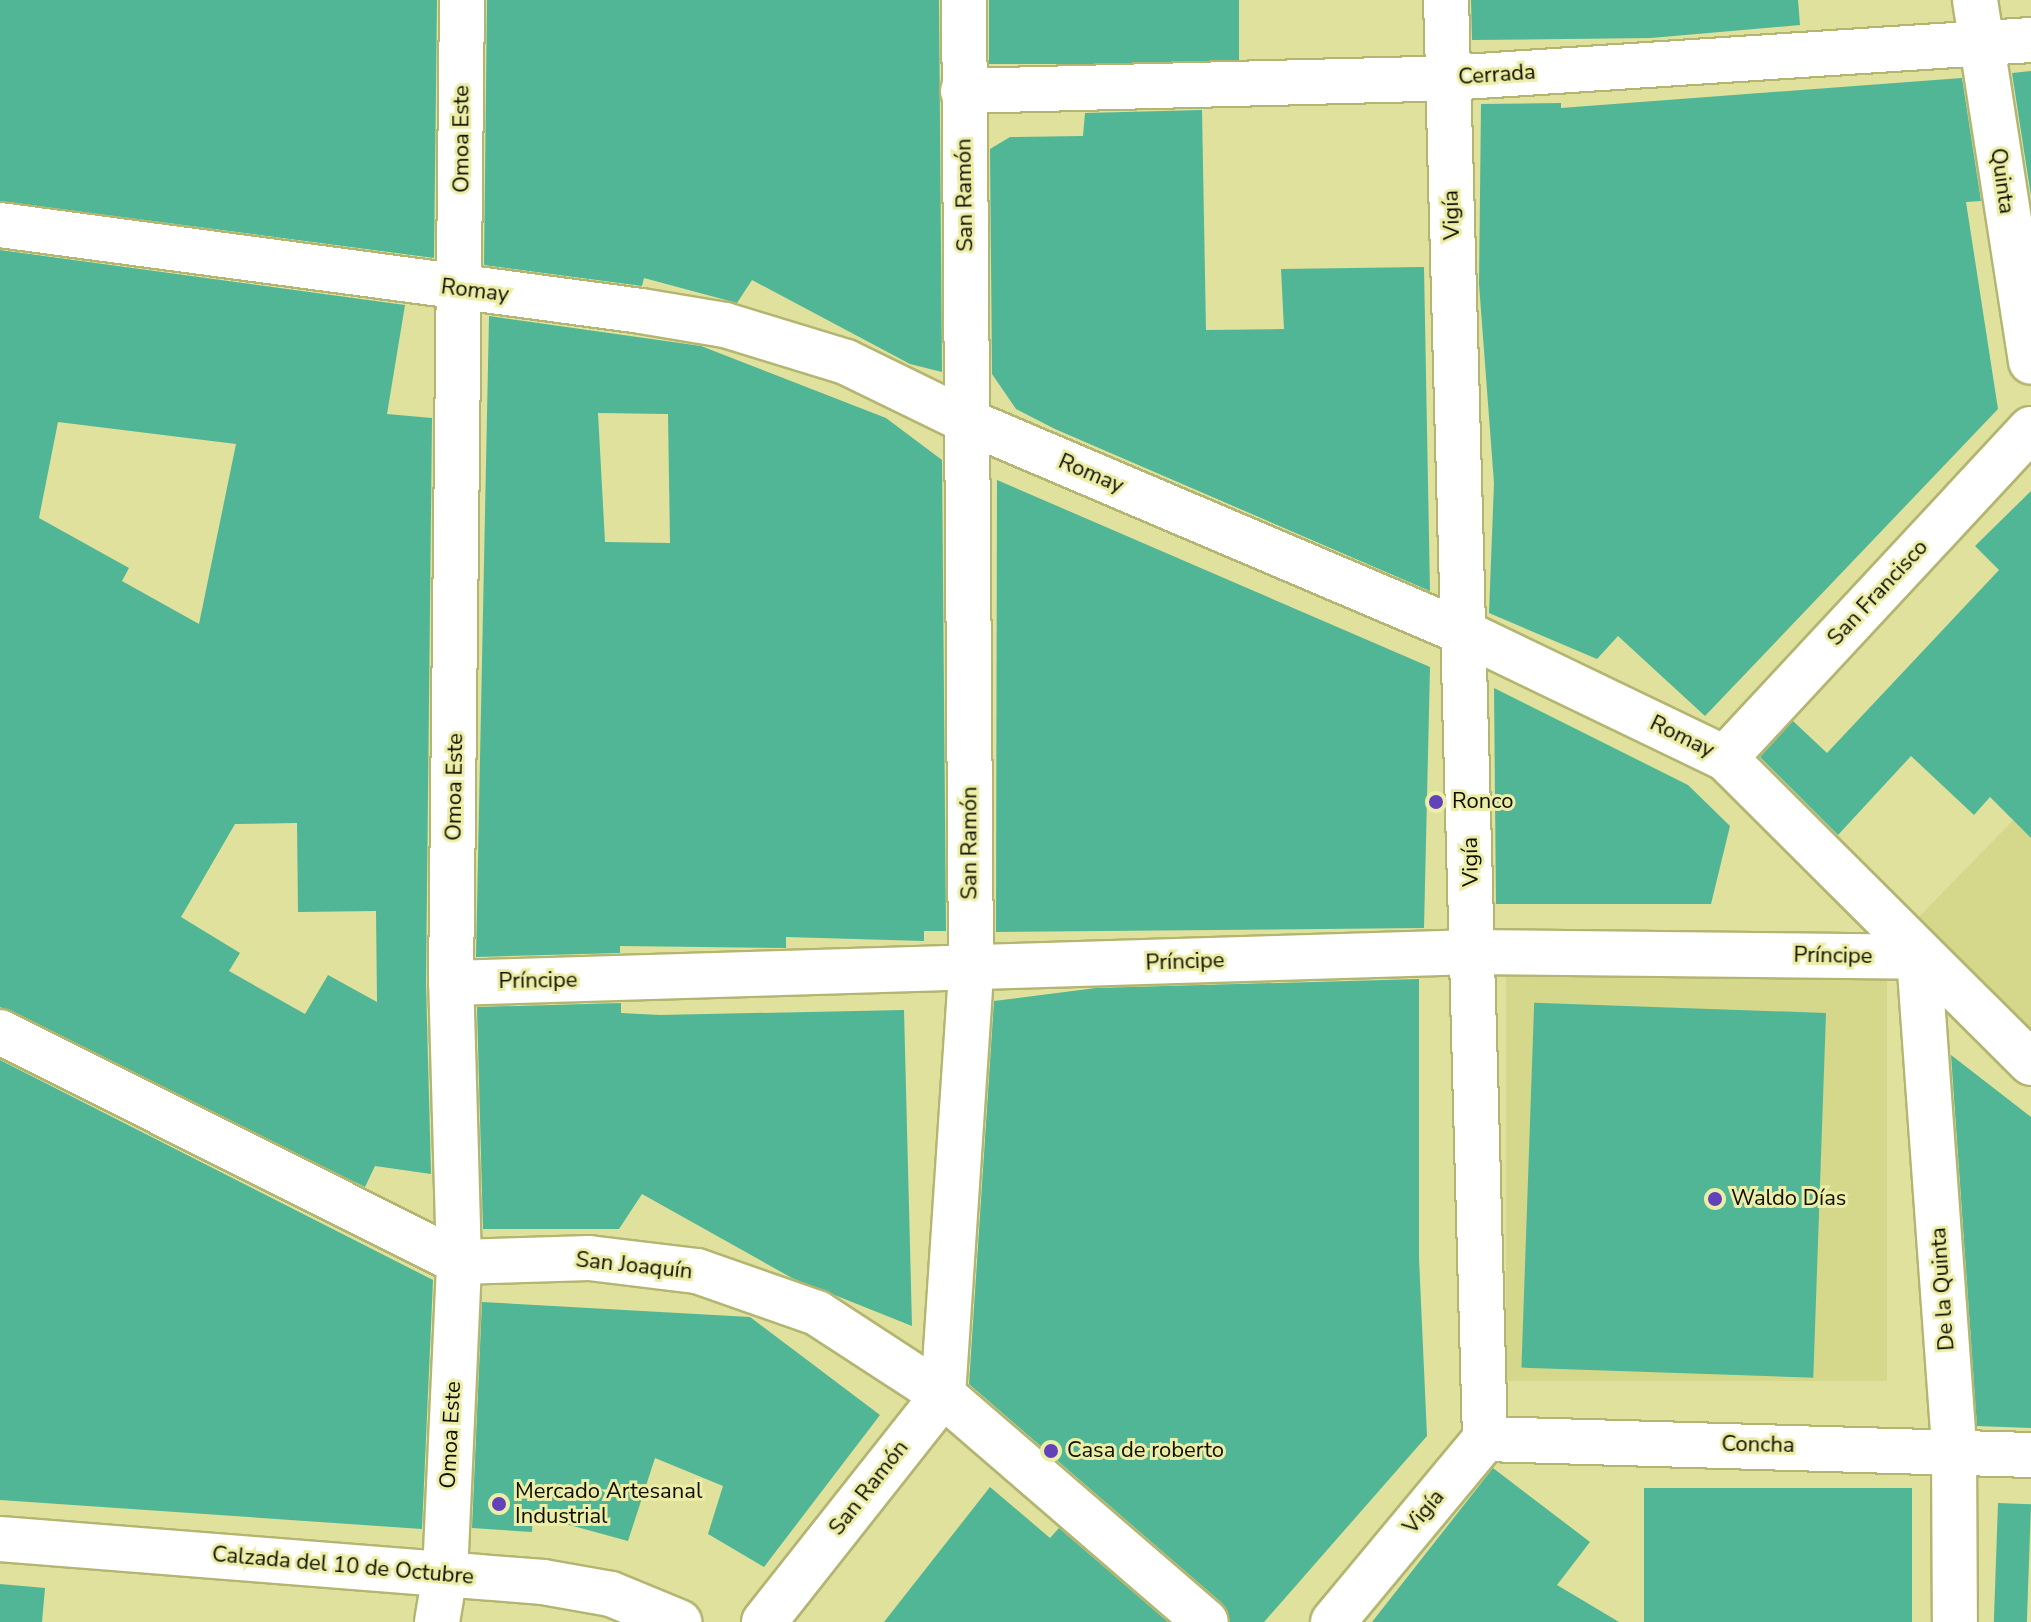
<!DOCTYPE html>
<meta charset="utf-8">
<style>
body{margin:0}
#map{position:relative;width:2031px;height:1622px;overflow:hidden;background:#dfe19c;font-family:"Nunito Sans",sans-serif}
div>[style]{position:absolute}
.built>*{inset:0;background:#d5d78a;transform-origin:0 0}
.building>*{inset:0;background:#50b696;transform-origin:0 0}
.roads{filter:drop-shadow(2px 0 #b3b571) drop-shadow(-2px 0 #b3b571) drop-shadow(0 2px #b3b571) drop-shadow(0 -2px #b3b571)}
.minor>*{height:44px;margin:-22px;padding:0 22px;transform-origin:22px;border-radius:22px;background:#fff}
.major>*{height:44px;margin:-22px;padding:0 22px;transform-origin:22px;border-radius:22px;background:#fff}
.dots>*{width:22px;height:22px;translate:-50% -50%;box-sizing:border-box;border:4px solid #eceea8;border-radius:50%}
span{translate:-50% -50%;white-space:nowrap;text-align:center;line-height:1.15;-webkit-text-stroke:6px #eceea8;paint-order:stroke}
.street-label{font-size:22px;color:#0f0e00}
.poi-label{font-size:22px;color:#0f0e00}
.left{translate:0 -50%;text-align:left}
</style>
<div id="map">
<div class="built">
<div style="clip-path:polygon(2031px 802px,2031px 1039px,1915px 921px)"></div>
<div style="left:1506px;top:972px;width:381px;height:409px"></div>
</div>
<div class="building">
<div style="clip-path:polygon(0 0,437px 0,434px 258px,0 201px)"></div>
<div style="clip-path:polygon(487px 0,939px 0,942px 372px,910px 364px,752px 280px,737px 303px,644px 278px,642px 286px,484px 265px)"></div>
<div style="left:989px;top:0;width:250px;height:64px"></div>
<div style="clip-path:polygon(1471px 0,1798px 0,1800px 25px,1651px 38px,1472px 40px)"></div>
<div style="clip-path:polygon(2031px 71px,2031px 196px,2012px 73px)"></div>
<div style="clip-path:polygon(1962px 78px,1981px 201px,1966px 202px,1998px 409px,1705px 716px,1618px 636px,1597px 659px,1489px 613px,1494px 483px,1479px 284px,1481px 104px,1561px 103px,1561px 108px)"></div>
<div style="clip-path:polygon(1202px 110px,1206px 330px,1284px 329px,1281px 269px,1424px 267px,1430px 591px,1055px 429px,1016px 409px,992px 374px,990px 149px,1010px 137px,1083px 136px,1085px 113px)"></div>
<div style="clip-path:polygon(evenodd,0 250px,405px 305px,387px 414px,432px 418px,426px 983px,431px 1174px,375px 1166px,365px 1187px,0 1007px,0 250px,58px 422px,236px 444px,199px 624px,122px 581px,129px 568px,39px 518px,58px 422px,0 250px,297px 823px,298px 912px,376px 911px,377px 1002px,328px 975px,305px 1014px,229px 971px,240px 953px,181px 917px,235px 824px,297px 823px)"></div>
<div style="clip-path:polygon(evenodd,489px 316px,701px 346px,886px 418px,942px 460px,946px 931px,924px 931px,924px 941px,786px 937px,786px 948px,620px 946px,620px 953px,476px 957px,489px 316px,598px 413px,668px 414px,670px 543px,605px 542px,598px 413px)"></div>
<div style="clip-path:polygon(997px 480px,1430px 667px,1424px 928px,996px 932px)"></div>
<div style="clip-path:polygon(2031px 491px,2031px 838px,1990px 797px,1974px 815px,1911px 756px,1838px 835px,1760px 757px,1793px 721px,1827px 753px,1999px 570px,1975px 546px)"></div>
<div style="clip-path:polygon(1494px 688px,1688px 785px,1730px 826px,1711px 904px,1496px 904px)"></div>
<div style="clip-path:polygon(1419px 979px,1419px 1258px,1427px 1436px,1264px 1622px,1230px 1622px,1222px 1603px,969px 1384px,994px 1001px,1096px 988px)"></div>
<div style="clip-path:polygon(621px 1003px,621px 1013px,660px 1015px,904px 1010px,912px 1326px,792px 1278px,642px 1194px,619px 1229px,483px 1229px,477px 1007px)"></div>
<div style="left:1826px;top:1013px;width:365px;height:292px;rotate:92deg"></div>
<div style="clip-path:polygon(1951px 1055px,2031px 1117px,2031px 1428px,1977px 1426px)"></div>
<div style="clip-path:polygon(0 1060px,433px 1280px,422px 1529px,0 1500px)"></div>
<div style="clip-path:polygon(482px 1302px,750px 1317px,880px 1415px,764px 1567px,708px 1534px,723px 1486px,655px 1458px,628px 1541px,533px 1515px,532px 1532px,472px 1528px)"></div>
<div style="clip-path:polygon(1493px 1468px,1590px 1542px,1557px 1585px,1619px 1622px,1372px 1622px)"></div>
<div style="clip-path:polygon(990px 1487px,1050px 1538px,1059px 1528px,1168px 1622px,884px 1622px)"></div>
<div style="left:1644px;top:1488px;width:268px;height:134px"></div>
<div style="left:1998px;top:1503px;width:33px;height:119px;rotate:2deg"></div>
<div style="clip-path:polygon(0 1584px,45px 1588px,42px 1622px,0 1622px)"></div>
</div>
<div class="roads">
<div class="minor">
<div style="left:1975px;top:0;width:366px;rotate:81.2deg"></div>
<div style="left:963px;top:91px;width:485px;rotate:-1.5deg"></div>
<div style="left:1448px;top:78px;width:584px;rotate:-3.73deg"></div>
<div style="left:0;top:225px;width:647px;rotate:7.64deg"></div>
<div style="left:641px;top:311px;width:85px;rotate:9.5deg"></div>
<div style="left:725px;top:325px;width:127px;rotate:17deg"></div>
<div style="left:846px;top:362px;width:137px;rotate:26deg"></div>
<div style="left:969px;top:422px;width:541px;rotate:23.06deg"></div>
<div style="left:1467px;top:634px;width:286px;rotate:25.7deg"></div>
<div style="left:1725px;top:758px;width:432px;rotate:44.9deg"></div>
<div style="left:1725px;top:758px;width:449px;rotate:-47.1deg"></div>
<div style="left:451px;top:983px;width:1022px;rotate:-1.74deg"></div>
<div style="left:1473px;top:952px;width:446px;rotate:0.6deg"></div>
<div style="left:1919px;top:957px;width:494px;rotate:85.9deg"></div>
<div style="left:1954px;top:1450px;width:172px;rotate:89.7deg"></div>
<div style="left:0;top:1032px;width:513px;rotate:26.61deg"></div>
<div style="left:459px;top:1262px;width:130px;rotate:-1.8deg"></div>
<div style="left:589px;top:1258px;width:109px;rotate:6.9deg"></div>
<div style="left:697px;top:1271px;width:127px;rotate:19.3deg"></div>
<div style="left:817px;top:1313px;width:150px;rotate:33.1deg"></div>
<div style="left:943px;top:1395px;width:347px;rotate:40.8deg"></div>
<div style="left:1485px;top:1439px;width:546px;rotate:1.68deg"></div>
<div style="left:437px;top:1622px;width:49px;rotate:-80.5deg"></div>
<div style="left:445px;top:1574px;width:312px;rotate:-87.4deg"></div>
<div style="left:459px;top:1262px;width:279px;rotate:-91.6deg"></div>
<div style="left:451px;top:983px;width:983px;rotate:-89.36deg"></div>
<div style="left:764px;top:1622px;width:289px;rotate:-51.7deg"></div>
<div style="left:943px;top:1395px;width:427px;rotate:-86.2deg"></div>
<div style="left:971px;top:969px;width:969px;rotate:-90.41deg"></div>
<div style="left:1333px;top:1622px;width:238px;rotate:-50.3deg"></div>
<div style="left:1485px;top:1439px;width:1440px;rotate:-91.55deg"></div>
</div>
<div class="major">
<div style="left:0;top:1539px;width:545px;rotate:4.53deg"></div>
<div style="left:543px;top:1582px;width:69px;rotate:10deg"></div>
<div style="left:611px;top:1594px;width:74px;rotate:22.4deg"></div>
</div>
</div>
<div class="dots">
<div style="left:1436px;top:802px;background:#6142bb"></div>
<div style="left:1715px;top:1199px;background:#6142bb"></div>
<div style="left:1051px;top:1451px;background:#6142bb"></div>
<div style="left:499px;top:1504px;background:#6142bb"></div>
</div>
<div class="street-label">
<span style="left:1497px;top:75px;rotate:-4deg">Cerrada</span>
<span style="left:462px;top:139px;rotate:-90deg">Omoa Este</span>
<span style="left:2002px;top:181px;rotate:82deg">Quinta</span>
<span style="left:965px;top:195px;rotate:-91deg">San Ramón</span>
<span style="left:1452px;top:215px;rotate:-92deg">Vigía</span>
<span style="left:475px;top:291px;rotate:7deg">Romay</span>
<span style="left:1091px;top:474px;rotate:23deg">Romay</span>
<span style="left:1878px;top:593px;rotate:-47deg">San Francisco</span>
<span style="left:1682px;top:737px;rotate:26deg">Romay</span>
<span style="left:455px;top:787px;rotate:-89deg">Omoa Este</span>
<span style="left:970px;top:843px;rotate:-90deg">San Ramón</span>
<span style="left:1471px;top:862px;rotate:-91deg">Vigía</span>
<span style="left:1833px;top:956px;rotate:1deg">Príncipe</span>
<span style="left:1185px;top:962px;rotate:-2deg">Príncipe</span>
<span style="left:538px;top:981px;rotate:-1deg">Príncipe</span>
<span style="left:634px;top:1266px;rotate:6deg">San Joaquín</span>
<span style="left:1943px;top:1289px;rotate:-94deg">De la Quinta</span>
<span style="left:451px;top:1435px;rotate:-87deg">Omoa Este</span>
<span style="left:1758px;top:1445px;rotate:1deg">Concha</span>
<span style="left:869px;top:1488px;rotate:-52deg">San Ramón</span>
<span style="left:1424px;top:1512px;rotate:-50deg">Vigía</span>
<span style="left:343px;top:1566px;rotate:5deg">Calzada del 10 de Octubre</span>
</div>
<div class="poi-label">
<span class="left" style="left:1452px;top:802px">Ronco</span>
<span class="left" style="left:1731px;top:1199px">Waldo Días</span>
<span class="left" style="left:1067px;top:1451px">Casa de roberto</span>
<span class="left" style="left:515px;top:1504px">Mercado Artesanal<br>Industrial</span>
</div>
</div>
